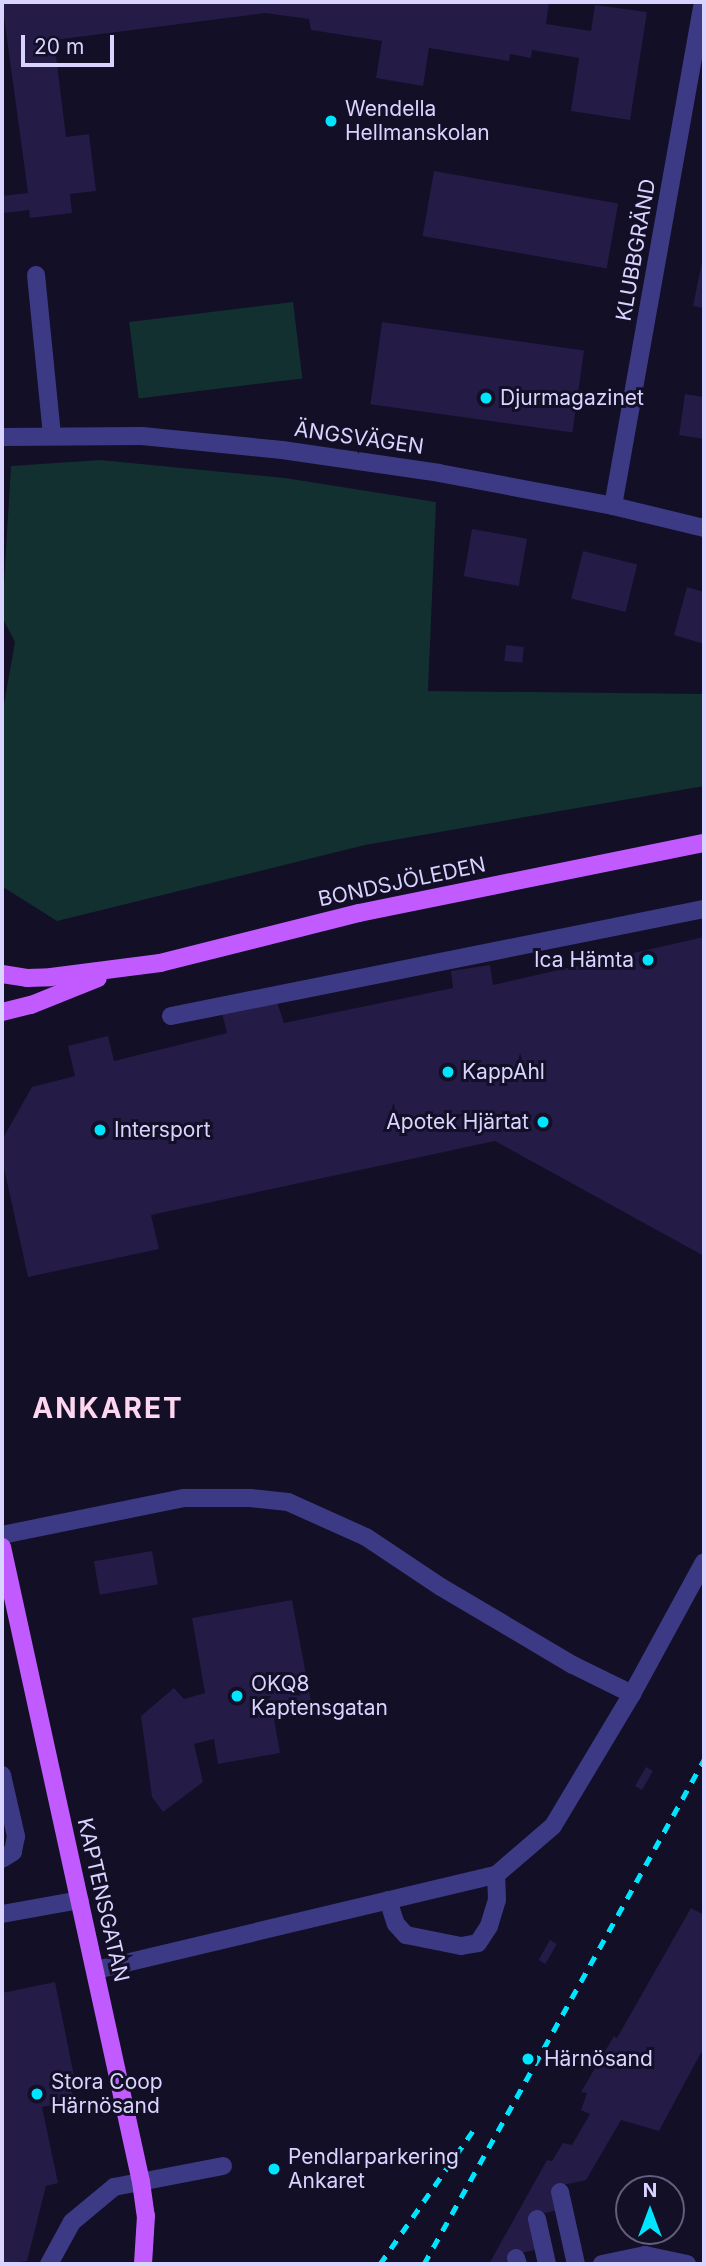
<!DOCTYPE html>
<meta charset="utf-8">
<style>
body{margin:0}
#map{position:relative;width:706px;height:2266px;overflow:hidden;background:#130f26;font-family:Inter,sans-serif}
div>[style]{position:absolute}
.green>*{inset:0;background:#12302f;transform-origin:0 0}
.building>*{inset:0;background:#241b47;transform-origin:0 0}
.minor>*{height:18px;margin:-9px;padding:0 9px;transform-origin:9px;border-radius:9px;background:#3d3a85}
.major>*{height:18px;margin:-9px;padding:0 9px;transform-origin:9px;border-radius:9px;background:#c25bff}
.rail>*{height:5px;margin-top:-2.5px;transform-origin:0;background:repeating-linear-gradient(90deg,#00e5ff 0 10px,transparent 0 19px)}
.dots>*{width:19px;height:19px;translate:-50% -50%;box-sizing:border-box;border:4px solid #130f26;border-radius:50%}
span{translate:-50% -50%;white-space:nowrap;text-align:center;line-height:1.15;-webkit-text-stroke:6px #130f26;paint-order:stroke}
.poi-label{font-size:21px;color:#d9d4ff}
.left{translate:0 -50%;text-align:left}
.right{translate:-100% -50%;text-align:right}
.street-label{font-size:21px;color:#d9d4ff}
.district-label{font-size:28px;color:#ffd6f0;font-weight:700;letter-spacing:2px}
.frame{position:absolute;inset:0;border:4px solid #d9d4ff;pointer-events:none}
.north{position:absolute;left:615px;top:2175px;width:70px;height:70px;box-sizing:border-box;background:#130f26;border:2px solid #625e7d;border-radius:50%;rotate:0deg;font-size:19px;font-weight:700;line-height:28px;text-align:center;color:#d9d4ff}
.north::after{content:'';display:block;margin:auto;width:24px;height:32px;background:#00e5ff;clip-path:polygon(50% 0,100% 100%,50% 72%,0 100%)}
.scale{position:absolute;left:21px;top:35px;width:93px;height:32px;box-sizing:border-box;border:4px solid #d9d4ff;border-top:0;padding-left:9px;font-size:21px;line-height:24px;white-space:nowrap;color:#d9d4ff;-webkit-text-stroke:5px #130f26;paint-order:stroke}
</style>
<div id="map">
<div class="green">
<div style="left:293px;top:302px;width:77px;height:165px;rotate:83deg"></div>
<div style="clip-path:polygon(100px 460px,285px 478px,436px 502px,428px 691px,704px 694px,704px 786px,365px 845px,57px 921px,3px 887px,2px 880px,2px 715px,15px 642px,2px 617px,11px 466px)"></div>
</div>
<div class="building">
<div style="clip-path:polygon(2px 2px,549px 2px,546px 24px,591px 31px,595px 5px,647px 12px,630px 120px,571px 111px,579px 58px,532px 50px,531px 58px,510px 54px,509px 61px,429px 48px,423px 86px,376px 78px,382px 41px,311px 30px,309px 19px,265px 13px,54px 40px,66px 137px,89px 134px,96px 191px,70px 194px,72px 213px,30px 218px,29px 210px,3px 213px,2px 196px,28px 193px)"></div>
<div style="left:434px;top:171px;width:187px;height:66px;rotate:10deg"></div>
<div style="clip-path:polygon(702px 262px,704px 263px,704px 308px,693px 306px)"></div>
<div style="left:382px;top:322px;width:204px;height:83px;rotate:8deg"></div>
<div style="clip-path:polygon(685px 394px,704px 397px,704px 439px,679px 435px)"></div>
<div style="left:472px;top:529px;width:56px;height:48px;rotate:10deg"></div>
<div style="left:583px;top:551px;width:56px;height:49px;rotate:14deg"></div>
<div style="clip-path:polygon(687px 587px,704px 592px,704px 644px,674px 635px)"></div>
<div style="left:506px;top:645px;width:18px;height:16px;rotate:6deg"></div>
<div style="clip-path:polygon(704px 937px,704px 1256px,495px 1141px,151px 1215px,159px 1249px,28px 1277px,2px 1159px,2px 1140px,32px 1087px,75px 1076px,68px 1046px,108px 1036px,114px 1061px,227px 1033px,222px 1013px,277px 1002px,284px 1023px,453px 988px,451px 971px,490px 965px,493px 985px)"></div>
<div style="left:152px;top:1551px;width:34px;height:59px;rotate:80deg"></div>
<div style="clip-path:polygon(292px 1600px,313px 1712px,274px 1719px,280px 1753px,218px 1764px,214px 1739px,194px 1744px,203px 1782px,163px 1812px,152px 1797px,141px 1716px,174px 1688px,184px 1699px,205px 1693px,192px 1618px)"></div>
<div style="left:646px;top:1767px;width:8px;height:22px;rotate:30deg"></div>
<div style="clip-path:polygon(691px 1908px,704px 1915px,704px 2047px,659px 2131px,621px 2120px,586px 2180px,554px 2187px,559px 2210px,531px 2216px,539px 2249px,512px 2255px,514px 2264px,489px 2264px,547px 2160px,552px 2161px,563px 2143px,572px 2145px,590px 2114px,581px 2110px,587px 2093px,581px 2092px,614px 2036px,617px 2038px)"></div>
<div style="left:550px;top:1940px;width:8px;height:23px;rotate:30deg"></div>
<div style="clip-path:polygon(55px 1982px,76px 2086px,71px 2087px,74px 2101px,42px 2107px,58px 2183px,46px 2186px,27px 2261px,2px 2264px,2px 1993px)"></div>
</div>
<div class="minor">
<div style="left:36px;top:275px;width:161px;rotate:84.3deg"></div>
<div style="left:2px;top:437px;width:140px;rotate:-0.4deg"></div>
<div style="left:142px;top:436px;width:141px;rotate:5.7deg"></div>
<div style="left:282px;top:450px;width:159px;rotate:8.3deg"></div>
<div style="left:439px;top:473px;width:177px;rotate:10.7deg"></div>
<div style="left:613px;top:506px;width:94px;rotate:13.6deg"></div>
<div style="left:613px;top:506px;width:512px;rotate:-79.88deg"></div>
<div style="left:171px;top:1016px;width:544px;rotate:-11.35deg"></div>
<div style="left:2px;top:1535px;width:186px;rotate:-11.5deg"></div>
<div style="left:184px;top:1498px;width:66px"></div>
<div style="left:250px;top:1498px;width:38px;rotate:6deg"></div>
<div style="left:288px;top:1502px;width:85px;rotate:24.2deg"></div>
<div style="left:366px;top:1537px;width:90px;rotate:33.7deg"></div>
<div style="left:441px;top:1587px;width:153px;rotate:30.6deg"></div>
<div style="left:573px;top:1665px;width:66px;rotate:26.2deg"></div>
<div style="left:2px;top:1775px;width:63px;rotate:77.1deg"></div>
<div style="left:16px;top:1836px;width:16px;rotate:101deg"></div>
<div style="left:13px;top:1852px;width:13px;rotate:148deg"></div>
<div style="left:388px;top:1900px;width:25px;rotate:72deg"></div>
<div style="left:396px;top:1924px;width:15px;rotate:48deg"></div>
<div style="left:406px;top:1935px;width:56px;rotate:11.3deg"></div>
<div style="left:461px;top:1946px;width:17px;rotate:-10deg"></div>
<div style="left:478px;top:1943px;width:20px;rotate:-57deg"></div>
<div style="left:489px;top:1926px;width:27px;rotate:-73deg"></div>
<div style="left:497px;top:1900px;width:25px;rotate:-92deg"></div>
<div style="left:2px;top:1914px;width:79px;rotate:-10.2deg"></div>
<div style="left:96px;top:1970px;width:411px;rotate:-13.4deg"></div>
<div style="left:496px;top:1875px;width:75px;rotate:-40.7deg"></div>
<div style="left:553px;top:1826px;width:154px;rotate:-59.1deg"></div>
<div style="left:632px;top:1694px;width:150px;rotate:-61.4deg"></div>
<div style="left:560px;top:2192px;width:74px;rotate:77.5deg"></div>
<div style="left:537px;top:2219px;width:46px;rotate:77.5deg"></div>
<div style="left:516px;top:2258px;width:6px;rotate:72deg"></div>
<div style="left:49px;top:2264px;width:48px;rotate:-61.3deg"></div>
<div style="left:72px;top:2222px;width:55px;rotate:-39.8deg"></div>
<div style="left:114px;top:2187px;width:111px;rotate:-10.9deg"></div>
<div style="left:602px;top:2264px;width:44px;rotate:-11.8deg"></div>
<div style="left:645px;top:2255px;width:43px;rotate:12.1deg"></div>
</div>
<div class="major">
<div style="left:2px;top:974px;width:25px;rotate:9deg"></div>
<div style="left:27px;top:978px;width:24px;rotate:-2deg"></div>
<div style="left:51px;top:977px;width:110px;rotate:-7.3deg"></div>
<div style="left:160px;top:963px;width:205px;rotate:-14.1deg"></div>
<div style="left:359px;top:913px;width:352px;rotate:-11.5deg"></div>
<div style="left:2px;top:1012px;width:30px;rotate:-14deg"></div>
<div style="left:31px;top:1005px;width:72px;rotate:-21.9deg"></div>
<div style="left:2px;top:1547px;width:650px;rotate:77.65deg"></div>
<div style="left:141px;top:2182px;width:34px;rotate:82deg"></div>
<div style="left:146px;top:2216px;width:48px;rotate:93.6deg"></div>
</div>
<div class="rail">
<div style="left:380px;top:2264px;width:166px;rotate:-55.1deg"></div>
<div style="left:424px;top:2264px;width:577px;rotate:-60.95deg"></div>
</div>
<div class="dots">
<div style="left:331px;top:121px;background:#00e5ff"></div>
<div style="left:486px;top:398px;background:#00e5ff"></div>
<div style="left:648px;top:960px;background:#00e5ff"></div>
<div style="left:448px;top:1072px;background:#00e5ff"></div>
<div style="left:543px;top:1122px;background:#00e5ff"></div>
<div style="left:100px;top:1130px;background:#00e5ff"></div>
<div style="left:237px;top:1696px;background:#00e5ff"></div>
<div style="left:528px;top:2059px;background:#00e5ff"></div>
<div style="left:37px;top:2094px;background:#00e5ff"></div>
<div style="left:274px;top:2169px;background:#00e5ff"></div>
</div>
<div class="poi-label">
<span class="left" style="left:345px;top:121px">Wendella<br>Hellmanskolan</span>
<span class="left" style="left:500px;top:398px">Djurmagazinet</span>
<span class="right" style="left:634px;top:960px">Ica Hämta</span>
<span class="left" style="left:462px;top:1072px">KappAhl</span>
<span class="right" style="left:529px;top:1122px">Apotek Hjärtat</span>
<span class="left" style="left:114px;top:1130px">Intersport</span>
<span class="left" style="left:251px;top:1696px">OKQ8<br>Kaptensgatan</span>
<span class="left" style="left:544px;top:2059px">Härnösand</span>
<span class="left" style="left:51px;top:2094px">Stora Coop<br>Härnösand</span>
<span class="left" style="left:288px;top:2169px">Pendlarparkering<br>Ankaret</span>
</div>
<div class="street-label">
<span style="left:636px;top:250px;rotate:-80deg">KLUBBGRÄND</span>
<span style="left:359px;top:438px;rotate:8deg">ÄNGSVÄGEN</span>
<span style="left:402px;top:882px;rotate:-12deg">BONDSJÖLEDEN</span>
<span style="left:103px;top:1900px;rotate:77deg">KAPTENSGATAN</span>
</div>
<div class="district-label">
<span style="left:108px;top:1408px">ANKARET</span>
</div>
<div class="frame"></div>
<div class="north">N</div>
<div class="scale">20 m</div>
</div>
